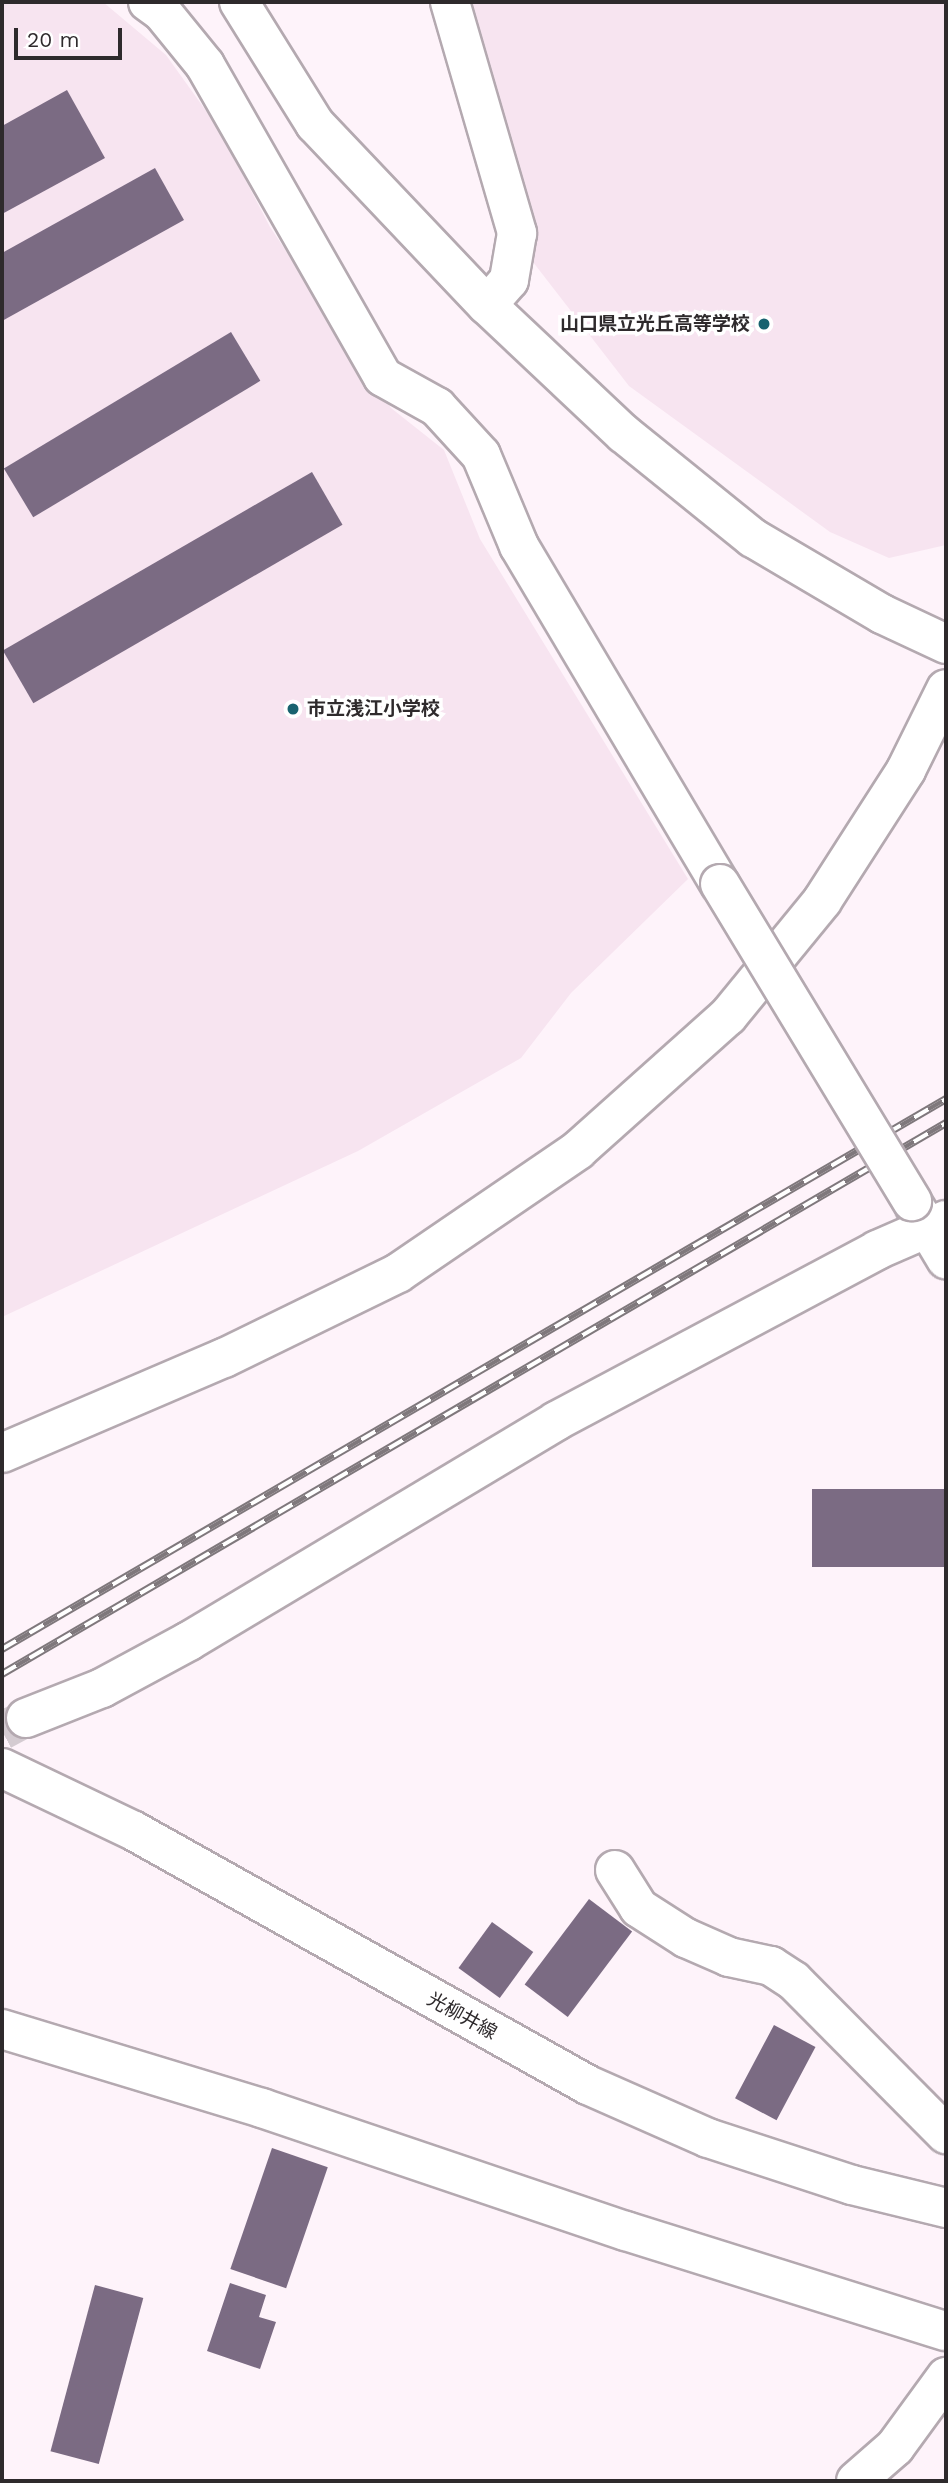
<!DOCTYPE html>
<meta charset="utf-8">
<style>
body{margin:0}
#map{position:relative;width:948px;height:2483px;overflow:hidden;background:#fef3fa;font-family:"Work Sans","Noto Sans JP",sans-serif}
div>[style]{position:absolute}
.built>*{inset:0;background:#f7e4f0}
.building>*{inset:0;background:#7b6b83;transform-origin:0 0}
.minor-tunnel>*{height:38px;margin-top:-19px;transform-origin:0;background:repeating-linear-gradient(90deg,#d4cbd1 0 38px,transparent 0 57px)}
.roads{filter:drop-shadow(2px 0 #b4a9b0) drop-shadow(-2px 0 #b4a9b0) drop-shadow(0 2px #b4a9b0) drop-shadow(0 -2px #b4a9b0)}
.minor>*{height:38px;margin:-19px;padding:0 19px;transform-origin:19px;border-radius:19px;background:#fff}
.tertiary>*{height:38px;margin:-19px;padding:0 19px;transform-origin:19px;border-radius:19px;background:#fff}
.primary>*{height:38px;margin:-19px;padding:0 19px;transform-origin:19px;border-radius:19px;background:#fff}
.rail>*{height:8px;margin-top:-4px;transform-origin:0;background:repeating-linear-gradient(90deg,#fff 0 16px,#7f787c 0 32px);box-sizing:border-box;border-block:2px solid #7f787c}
.bridges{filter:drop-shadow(2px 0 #b4a9b0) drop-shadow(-2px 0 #b4a9b0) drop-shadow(0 2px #b4a9b0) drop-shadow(0 -2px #b4a9b0)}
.minor-bridge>*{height:38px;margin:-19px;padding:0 19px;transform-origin:19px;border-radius:19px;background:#fff}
.dots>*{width:19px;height:19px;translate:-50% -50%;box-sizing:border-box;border:4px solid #fff;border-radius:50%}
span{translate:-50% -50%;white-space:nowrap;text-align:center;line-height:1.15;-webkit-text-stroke:7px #fff;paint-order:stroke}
.poi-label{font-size:19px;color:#2e2a2c;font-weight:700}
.right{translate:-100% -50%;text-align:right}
.left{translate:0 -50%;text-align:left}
.street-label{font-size:19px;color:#2e2a2c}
.frame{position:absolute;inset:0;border:4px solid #2e2a2c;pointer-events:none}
.scale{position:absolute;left:14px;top:28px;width:108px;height:32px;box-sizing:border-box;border:4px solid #2e2a2c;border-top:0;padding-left:9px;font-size:21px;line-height:24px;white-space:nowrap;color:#2e2a2c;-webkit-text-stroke:5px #fff;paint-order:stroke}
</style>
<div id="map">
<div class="built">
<div style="clip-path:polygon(2px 2px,103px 2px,166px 55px,219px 129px,270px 227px,391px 408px,444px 450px,480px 539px,688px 879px,571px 993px,521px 1058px,358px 1151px,2px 1317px)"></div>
<div style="clip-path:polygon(466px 2px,946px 2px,946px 545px,889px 558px,830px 532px,629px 386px,533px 262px,531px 233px)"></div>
</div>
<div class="building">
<div style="clip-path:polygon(67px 90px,105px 158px,2px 214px,2px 126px)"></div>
<div style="clip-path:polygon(155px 168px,184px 220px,2px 321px,2px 253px)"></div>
<div style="left:231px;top:332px;width:57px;height:265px;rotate:59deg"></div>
<div style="left:312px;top:472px;width:61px;height:357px;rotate:60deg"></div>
<div style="left:946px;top:1489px;width:78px;height:134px;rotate:90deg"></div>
<div style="left:589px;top:1899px;width:54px;height:107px;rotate:37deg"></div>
<div style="left:492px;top:1922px;width:51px;height:57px;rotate:36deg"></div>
<div style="left:774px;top:2025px;width:47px;height:83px;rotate:28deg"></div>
<div style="left:272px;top:2148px;width:59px;height:128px;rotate:19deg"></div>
<div style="clip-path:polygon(230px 2283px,266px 2295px,259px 2317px,276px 2322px,260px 2369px,207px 2351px)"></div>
<div style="left:95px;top:2285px;width:50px;height:172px;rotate:15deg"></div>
</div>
<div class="minor-tunnel">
<div style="left:2px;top:1731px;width:27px;rotate:-28deg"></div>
</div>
<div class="roads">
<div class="minor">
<div style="left:148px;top:2px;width:17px;rotate:36deg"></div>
<div style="left:162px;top:12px;width:68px;rotate:50.9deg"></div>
<div style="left:205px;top:65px;width:359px;rotate:60.3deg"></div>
<div style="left:383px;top:377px;width:62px;rotate:29.1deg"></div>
<div style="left:437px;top:407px;width:65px;rotate:47.5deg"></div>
<div style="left:481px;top:455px;width:99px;rotate:67.3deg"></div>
<div style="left:519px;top:546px;width:393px;rotate:59.3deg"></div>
<div style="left:450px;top:2px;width:241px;rotate:73.8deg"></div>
<div style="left:517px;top:233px;width:48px;rotate:99.7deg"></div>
<div style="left:509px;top:280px;width:33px;rotate:131deg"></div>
<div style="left:915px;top:1207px;width:61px;rotate:59.2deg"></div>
<div style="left:26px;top:1718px;width:82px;rotate:-21.5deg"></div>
<div style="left:102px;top:1688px;width:99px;rotate:-28.4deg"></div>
<div style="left:189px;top:1641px;width:428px;rotate:-30.9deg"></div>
<div style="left:556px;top:1421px;width:364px;rotate:-28deg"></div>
<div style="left:877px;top:1250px;width:75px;rotate:-23.5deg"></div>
<div style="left:615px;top:1870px;width:45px;rotate:57.7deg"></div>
<div style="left:639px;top:1908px;width:56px;rotate:32.6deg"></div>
<div style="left:686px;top:1938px;width:47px;rotate:23.8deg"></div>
<div style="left:729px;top:1957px;width:43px;rotate:12.1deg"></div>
<div style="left:771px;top:1966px;width:27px;rotate:33deg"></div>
<div style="left:794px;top:1981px;width:216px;rotate:45.2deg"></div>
<div style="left:2px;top:2029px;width:272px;rotate:16.9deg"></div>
<div style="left:262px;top:2108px;width:384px;rotate:18.7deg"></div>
<div style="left:626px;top:2231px;width:335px;rotate:17.4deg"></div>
<div style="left:856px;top:2481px;width:52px;rotate:-41.1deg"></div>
<div style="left:895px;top:2447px;width:87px;rotate:-53.9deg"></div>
</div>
<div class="tertiary">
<div style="left:239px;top:2px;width:144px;rotate:58.1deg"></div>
<div style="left:315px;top:124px;width:250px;rotate:46.5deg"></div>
<div style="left:487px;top:305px;width:188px;rotate:43.3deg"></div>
<div style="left:624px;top:434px;width:166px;rotate:38.9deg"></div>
<div style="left:753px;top:538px;width:150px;rotate:30.5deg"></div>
<div style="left:882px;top:614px;width:71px;rotate:25.1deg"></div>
<div style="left:2px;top:1453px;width:241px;rotate:-23.2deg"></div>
<div style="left:224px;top:1358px;width:194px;rotate:-26deg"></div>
<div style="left:398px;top:1273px;width:218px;rotate:-34.3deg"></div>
<div style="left:578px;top:1150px;width:201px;rotate:-41.8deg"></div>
<div style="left:728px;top:1016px;width:149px;rotate:-50.7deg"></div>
<div style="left:822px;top:901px;width:156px;rotate:-57.3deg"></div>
<div style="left:906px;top:770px;width:90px;rotate:-63.7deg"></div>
</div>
<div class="primary">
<div style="left:2px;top:1768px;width:146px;rotate:25.5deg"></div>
<div style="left:134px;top:1831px;width:520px;rotate:29.23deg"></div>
<div style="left:588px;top:2085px;width:131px;rotate:23.8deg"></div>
<div style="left:708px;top:2138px;width:151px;rotate:18.1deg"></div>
<div style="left:852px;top:2185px;width:97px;rotate:13.7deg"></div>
</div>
</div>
<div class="rail">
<div style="left:2px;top:1649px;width:1093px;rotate:-30.23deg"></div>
<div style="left:2px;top:1674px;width:1093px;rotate:-30.27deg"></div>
</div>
<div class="bridges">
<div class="minor-bridge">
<div style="left:720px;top:884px;width:371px;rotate:58.8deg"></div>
</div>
</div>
<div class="dots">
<div style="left:764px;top:324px;background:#18626f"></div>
<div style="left:293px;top:709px;background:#18626f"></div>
</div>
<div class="poi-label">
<span class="right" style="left:750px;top:324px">山口県立光丘高等学校</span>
<span class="left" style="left:307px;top:709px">市立浅江小学校</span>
</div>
<div class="street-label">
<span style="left:462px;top:2016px;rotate:29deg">光柳井線</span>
</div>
<div class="frame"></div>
<div class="scale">20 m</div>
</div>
